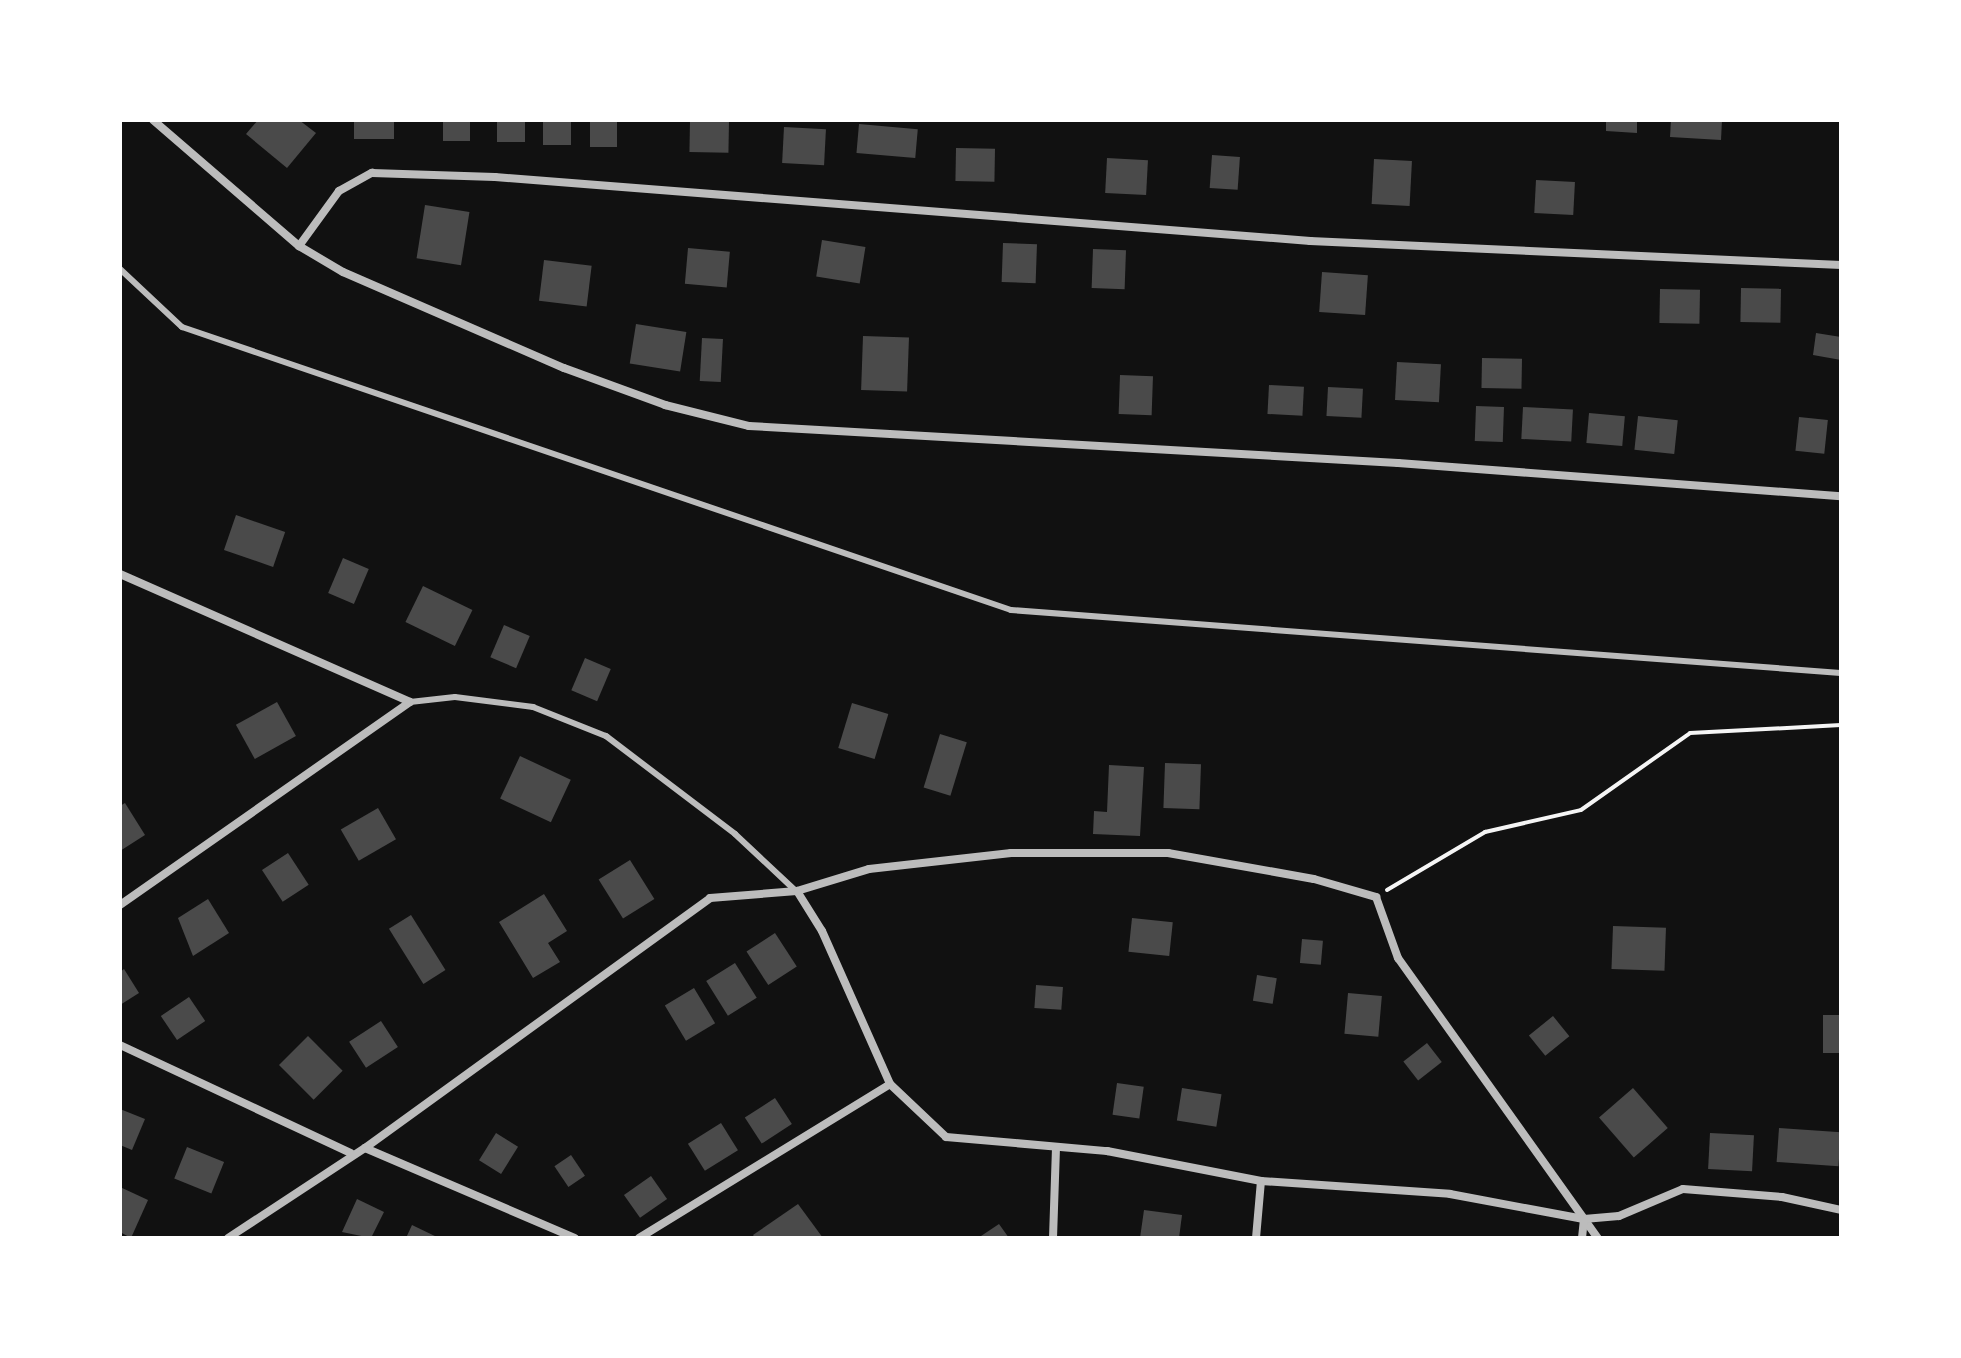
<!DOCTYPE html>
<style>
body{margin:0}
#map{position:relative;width:1961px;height:1358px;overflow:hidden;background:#111;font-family:Helvetica,sans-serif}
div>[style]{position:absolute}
.building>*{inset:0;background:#4a4a4a;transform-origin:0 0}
.path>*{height:4px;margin:-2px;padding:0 2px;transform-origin:2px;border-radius:2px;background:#f5f5f5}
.service>*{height:6px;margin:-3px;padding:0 3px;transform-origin:3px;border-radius:3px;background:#bcbcbc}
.minor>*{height:8px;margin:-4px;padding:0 4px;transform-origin:4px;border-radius:4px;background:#bcbcbc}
span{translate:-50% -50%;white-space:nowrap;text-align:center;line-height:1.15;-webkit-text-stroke:6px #fff;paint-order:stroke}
.frame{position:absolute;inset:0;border:122px solid #fff;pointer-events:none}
</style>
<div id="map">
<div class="building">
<div style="clip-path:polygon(258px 120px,299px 120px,316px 133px,287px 168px,246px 134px)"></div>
<div style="left:354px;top:120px;width:40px;height:19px"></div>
<div style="left:443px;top:120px;width:27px;height:21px"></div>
<div style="left:497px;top:120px;width:28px;height:22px"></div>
<div style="left:543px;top:120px;width:28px;height:25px"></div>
<div style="left:590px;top:120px;width:27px;height:27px"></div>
<div style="left:690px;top:120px;width:39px;height:32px;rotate:1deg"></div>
<div style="clip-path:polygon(1606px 120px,1637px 120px,1637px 133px,1606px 131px)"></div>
<div style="clip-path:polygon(1671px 120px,1722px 120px,1721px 140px,1670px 137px)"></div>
<div style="left:859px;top:124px;width:59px;height:29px;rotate:5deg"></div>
<div style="left:784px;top:127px;width:42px;height:36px;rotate:3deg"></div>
<div style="left:956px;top:148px;width:39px;height:33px;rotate:1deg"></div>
<div style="left:1212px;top:155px;width:28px;height:33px;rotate:4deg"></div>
<div style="left:1107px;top:158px;width:41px;height:35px;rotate:3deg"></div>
<div style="left:1374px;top:159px;width:38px;height:45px;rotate:3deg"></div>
<div style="left:1536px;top:180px;width:39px;height:33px;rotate:3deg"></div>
<div style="left:425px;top:205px;width:45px;height:54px;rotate:9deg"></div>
<div style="left:822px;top:240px;width:44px;height:37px;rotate:9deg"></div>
<div style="left:1003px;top:243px;width:34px;height:39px;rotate:2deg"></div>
<div style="left:688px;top:248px;width:42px;height:36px;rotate:5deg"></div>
<div style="left:1093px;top:249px;width:33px;height:39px;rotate:2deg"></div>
<div style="left:544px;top:260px;width:48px;height:41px;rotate:7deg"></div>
<div style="left:1322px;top:272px;width:46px;height:40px;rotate:4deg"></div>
<div style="left:1741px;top:288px;width:40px;height:34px;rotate:1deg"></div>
<div style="left:1660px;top:289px;width:40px;height:34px;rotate:1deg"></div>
<div style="left:636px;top:324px;width:51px;height:40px;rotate:9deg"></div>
<div style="clip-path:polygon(1816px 333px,1841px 337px,1841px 360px,1813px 355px)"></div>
<div style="left:863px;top:336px;width:46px;height:54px;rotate:2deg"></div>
<div style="left:702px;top:338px;width:21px;height:43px;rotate:3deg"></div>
<div style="left:1482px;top:358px;width:40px;height:30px;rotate:1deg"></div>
<div style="left:1397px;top:362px;width:44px;height:38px;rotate:3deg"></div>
<div style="left:1120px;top:375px;width:33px;height:39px;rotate:2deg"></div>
<div style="left:1269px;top:385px;width:35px;height:29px;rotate:3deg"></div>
<div style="left:1328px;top:387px;width:35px;height:29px;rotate:3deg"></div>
<div style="left:1476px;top:406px;width:28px;height:35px;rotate:2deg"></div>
<div style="left:1523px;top:407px;width:50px;height:32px;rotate:3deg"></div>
<div style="left:1589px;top:413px;width:36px;height:30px;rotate:5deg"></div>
<div style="left:1638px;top:416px;width:40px;height:34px;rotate:6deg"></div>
<div style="left:1799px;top:417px;width:29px;height:34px;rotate:6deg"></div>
<div style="left:236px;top:515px;width:52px;height:37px;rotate:19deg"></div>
<div style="left:343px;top:558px;width:28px;height:38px;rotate:23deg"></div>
<div style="left:423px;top:586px;width:55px;height:40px;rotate:26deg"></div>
<div style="left:504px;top:625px;width:28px;height:35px;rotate:23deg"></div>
<div style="left:585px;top:658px;width:28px;height:35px;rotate:23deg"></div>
<div style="left:277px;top:702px;width:39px;height:47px;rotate:61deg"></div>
<div style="left:852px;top:703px;width:38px;height:47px;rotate:17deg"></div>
<div style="left:940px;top:734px;width:28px;height:56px;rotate:17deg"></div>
<div style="left:520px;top:756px;width:56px;height:47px;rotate:25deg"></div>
<div style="left:1165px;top:763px;width:36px;height:45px;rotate:2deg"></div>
<div style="clip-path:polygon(1109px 765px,1144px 767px,1140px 836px,1093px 834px,1094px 811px,1107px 812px)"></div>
<div style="clip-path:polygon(125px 803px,145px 835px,120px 851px,120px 806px)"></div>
<div style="left:378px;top:808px;width:36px;height:43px;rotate:60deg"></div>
<div style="left:288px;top:853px;width:38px;height:31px;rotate:57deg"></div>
<div style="left:630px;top:860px;width:46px;height:37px;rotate:58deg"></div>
<div style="clip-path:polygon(544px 894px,567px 931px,548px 943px,560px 962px,533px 978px,499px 922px)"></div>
<div style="clip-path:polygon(208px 899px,229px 933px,193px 956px,178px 918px)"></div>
<div style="left:411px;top:915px;width:65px;height:26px;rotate:58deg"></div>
<div style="left:1132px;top:918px;width:41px;height:34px;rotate:6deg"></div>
<div style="left:1613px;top:926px;width:53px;height:43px;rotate:2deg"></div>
<div style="left:775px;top:933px;width:40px;height:34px;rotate:57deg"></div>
<div style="left:1302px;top:939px;width:21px;height:24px;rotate:5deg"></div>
<div style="left:735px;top:963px;width:41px;height:34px;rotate:58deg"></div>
<div style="clip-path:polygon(124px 969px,139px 993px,120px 1005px,120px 972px)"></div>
<div style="left:1257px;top:975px;width:20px;height:26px;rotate:9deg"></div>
<div style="left:1036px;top:985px;width:27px;height:23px;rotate:4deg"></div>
<div style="left:694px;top:988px;width:41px;height:34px;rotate:59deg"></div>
<div style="left:1348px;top:993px;width:34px;height:41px;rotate:5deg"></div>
<div style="left:189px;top:997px;width:29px;height:34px;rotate:56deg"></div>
<div style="left:1823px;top:1015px;width:18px;height:38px"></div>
<div style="left:1553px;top:1016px;width:26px;height:31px;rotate:51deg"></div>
<div style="left:381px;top:1021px;width:31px;height:38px;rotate:57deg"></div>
<div style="left:308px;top:1036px;width:49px;height:41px;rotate:45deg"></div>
<div style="left:1427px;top:1043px;width:24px;height:30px;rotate:52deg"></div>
<div style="left:1117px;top:1083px;width:27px;height:32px;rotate:8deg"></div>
<div style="left:1182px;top:1088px;width:40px;height:33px;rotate:9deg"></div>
<div style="left:1633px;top:1088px;width:53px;height:45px;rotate:49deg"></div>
<div style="left:775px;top:1098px;width:31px;height:36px;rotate:57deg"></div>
<div style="clip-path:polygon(120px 1109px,145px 1119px,132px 1150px,120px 1145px)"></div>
<div style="left:721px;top:1123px;width:32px;height:39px;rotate:58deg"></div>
<div style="left:1779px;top:1128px;width:62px;height:34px;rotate:4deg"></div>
<div style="left:496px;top:1133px;width:26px;height:32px;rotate:32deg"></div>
<div style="left:1710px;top:1133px;width:44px;height:36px;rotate:3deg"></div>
<div style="left:187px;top:1147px;width:40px;height:34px;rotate:22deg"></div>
<div style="left:571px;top:1155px;width:25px;height:20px;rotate:56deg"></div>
<div style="left:651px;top:1176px;width:28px;height:33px;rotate:55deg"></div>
<div style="clip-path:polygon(120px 1187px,148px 1200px,131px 1238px,120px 1232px)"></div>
<div style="clip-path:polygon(357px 1199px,384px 1212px,371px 1238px,342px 1232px)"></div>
<div style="clip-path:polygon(798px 1204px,823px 1238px,755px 1238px,753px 1235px)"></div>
<div style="clip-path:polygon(1144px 1210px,1182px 1215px,1179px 1238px,1140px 1238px)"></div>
<div style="clip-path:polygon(999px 1224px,1009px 1238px,978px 1238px)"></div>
<div style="clip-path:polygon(412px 1225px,439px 1238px,406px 1238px)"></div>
</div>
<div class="path">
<div style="left:1387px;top:890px;width:114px;rotate:-30.6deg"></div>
<div style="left:1485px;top:832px;width:98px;rotate:-12.9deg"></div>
<div style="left:1581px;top:810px;width:133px;rotate:-35.2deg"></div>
<div style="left:1690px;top:733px;width:151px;rotate:-3deg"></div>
</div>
<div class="service">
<div style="left:120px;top:269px;width:85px;rotate:43.1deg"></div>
<div style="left:182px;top:327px;width:876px;rotate:18.85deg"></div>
<div style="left:1011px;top:610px;width:832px;rotate:4.34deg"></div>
<div style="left:410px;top:702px;width:45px;rotate:-6.3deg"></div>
<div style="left:455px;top:697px;width:79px;rotate:7.3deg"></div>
<div style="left:533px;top:707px;width:79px;rotate:21.7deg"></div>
<div style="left:606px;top:736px;width:162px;rotate:37.2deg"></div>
<div style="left:735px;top:834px;width:83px;rotate:43.1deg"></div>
</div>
<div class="minor">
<div style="left:153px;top:120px;width:193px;rotate:40.8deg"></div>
<div style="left:299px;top:246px;width:51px;rotate:30.6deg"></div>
<div style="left:343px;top:272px;width:241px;rotate:23.5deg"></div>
<div style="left:564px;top:368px;width:108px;rotate:20.1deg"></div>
<div style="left:665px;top:405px;width:87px;rotate:14deg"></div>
<div style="left:749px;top:426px;width:650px;rotate:3.26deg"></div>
<div style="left:1398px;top:463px;width:444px;rotate:4.3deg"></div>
<div style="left:299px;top:246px;width:68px;rotate:-54deg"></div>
<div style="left:339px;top:191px;width:38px;rotate:-29deg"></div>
<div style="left:372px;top:173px;width:123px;rotate:1.9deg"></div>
<div style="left:495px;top:177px;width:818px;rotate:4.49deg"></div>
<div style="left:1310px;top:241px;width:532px;rotate:2.59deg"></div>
<div style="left:120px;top:574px;width:317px;rotate:23.8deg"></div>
<div style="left:797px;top:891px;width:47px;rotate:58deg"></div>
<div style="left:822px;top:931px;width:167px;rotate:66deg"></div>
<div style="left:120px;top:905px;width:354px;rotate:-35deg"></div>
<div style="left:120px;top:1045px;width:255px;rotate:25.1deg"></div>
<div style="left:365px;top:1148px;width:228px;rotate:23.2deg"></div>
<div style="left:228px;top:1238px;width:164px;rotate:-33.3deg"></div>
<div style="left:365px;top:1148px;width:426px;rotate:-35.9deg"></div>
<div style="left:710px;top:898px;width:87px;rotate:-4.6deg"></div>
<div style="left:797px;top:891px;width:75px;rotate:-17deg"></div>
<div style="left:869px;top:869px;width:143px;rotate:-6.4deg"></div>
<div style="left:1011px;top:853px;width:157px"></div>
<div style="left:1168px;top:853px;width:148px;rotate:10.1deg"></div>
<div style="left:1314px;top:879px;width:65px;rotate:16.2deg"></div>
<div style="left:1376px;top:897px;width:65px;rotate:70.2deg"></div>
<div style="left:1398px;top:958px;width:344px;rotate:54.5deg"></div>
<div style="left:639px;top:1238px;width:294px;rotate:-31.5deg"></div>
<div style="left:890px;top:1084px;width:77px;rotate:43.4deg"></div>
<div style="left:946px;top:1137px;width:162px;rotate:5deg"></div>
<div style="left:1107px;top:1151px;width:157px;rotate:11deg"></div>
<div style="left:1261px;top:1181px;width:189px;rotate:3.9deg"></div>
<div style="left:1450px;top:1194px;width:136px;rotate:10.6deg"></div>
<div style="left:1584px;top:1219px;width:35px;rotate:-5deg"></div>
<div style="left:1619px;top:1216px;width:69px;rotate:-22.9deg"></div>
<div style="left:1683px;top:1189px;width:99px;rotate:4.6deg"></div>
<div style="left:1782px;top:1197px;width:60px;rotate:12.4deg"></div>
<div style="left:1053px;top:1238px;width:91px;rotate:-88.1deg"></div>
<div style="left:1256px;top:1238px;width:57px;rotate:-85deg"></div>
<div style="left:1582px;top:1238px;width:19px;rotate:-84deg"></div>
</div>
<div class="frame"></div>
</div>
